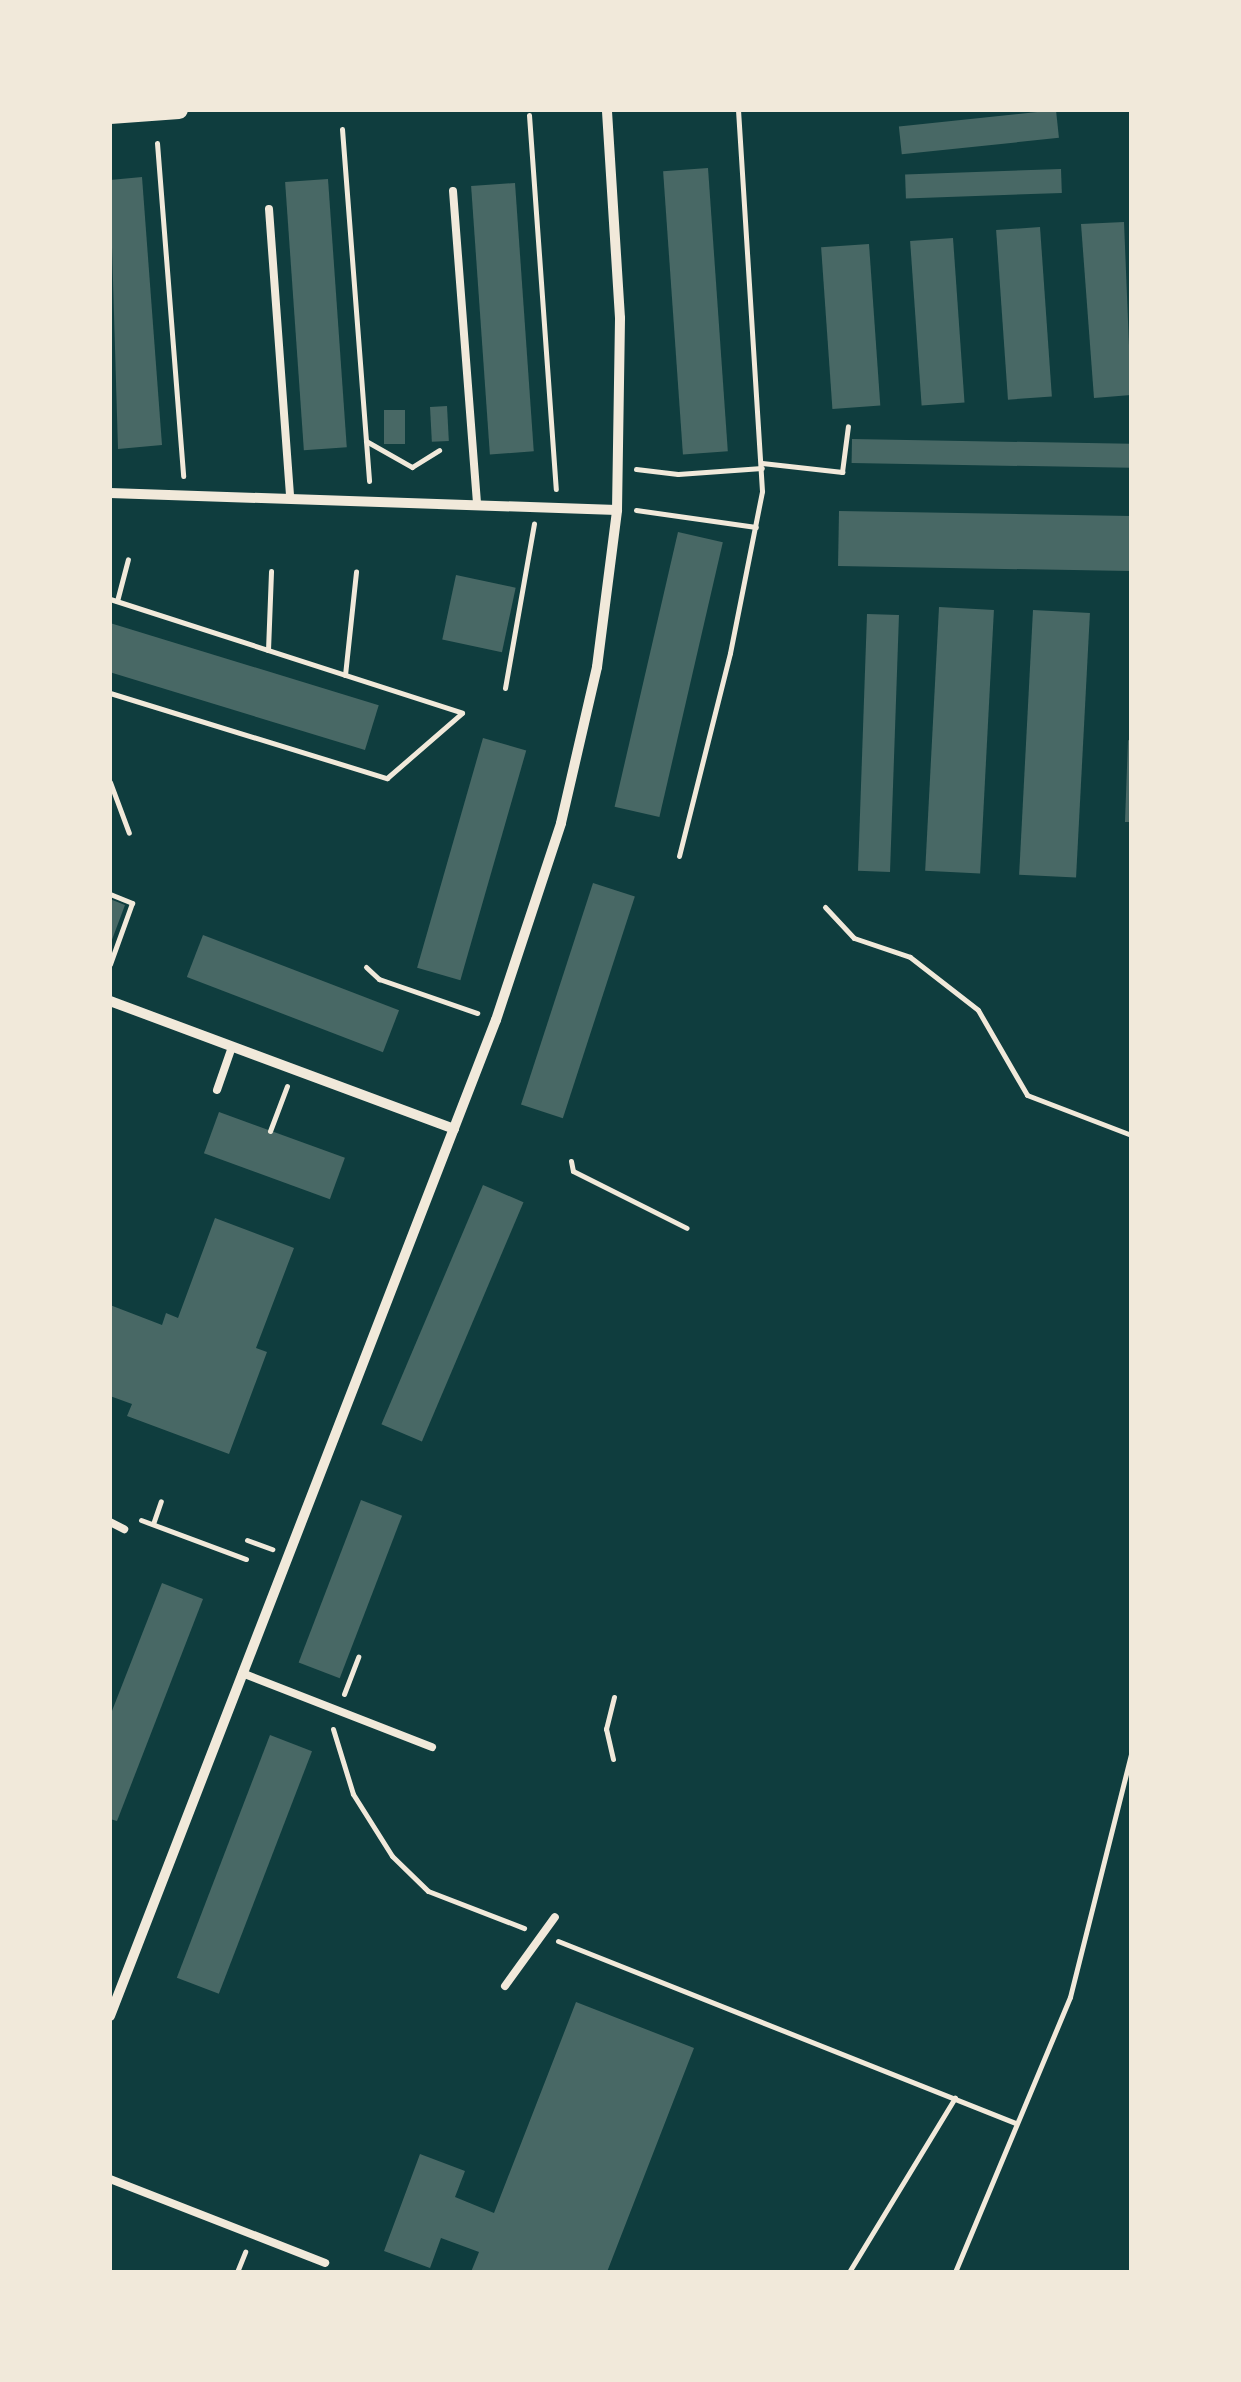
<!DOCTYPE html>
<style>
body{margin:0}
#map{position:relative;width:1241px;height:2382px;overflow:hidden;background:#0f3d3e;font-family:Inter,sans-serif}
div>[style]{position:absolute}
.building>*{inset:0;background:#486865;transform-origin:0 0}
.path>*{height:5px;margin:-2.5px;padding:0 2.5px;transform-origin:2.5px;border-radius:2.5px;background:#f1e9da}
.service>*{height:8px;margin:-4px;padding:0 4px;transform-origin:4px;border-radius:4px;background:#f1e9da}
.minor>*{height:10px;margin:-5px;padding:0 5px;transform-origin:5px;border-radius:5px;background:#f1e9da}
.tertiary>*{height:18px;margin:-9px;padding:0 9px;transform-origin:9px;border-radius:9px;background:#f1e9da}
span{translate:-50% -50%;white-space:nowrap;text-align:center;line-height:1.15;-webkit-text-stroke:9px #f1e9da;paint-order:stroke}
.frame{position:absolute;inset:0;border:112px solid #f1e9da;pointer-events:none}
</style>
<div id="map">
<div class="building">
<div style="left:1056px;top:110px;width:28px;height:158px;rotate:84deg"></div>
<div style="left:708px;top:168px;width:284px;height:45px;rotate:86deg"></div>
<div style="left:1061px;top:169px;width:24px;height:156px;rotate:88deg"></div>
<div style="clip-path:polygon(142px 177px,162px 445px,118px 449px,110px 180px)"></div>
<div style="left:328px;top:179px;width:269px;height:43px;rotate:86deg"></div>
<div style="left:515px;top:183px;width:269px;height:44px;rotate:86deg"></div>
<div style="clip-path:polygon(1124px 222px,1131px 395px,1094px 398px,1081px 224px)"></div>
<div style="left:1040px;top:227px;width:170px;height:44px;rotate:86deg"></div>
<div style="left:953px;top:238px;width:165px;height:43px;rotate:86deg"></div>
<div style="left:869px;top:244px;width:162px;height:48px;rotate:86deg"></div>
<div style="left:447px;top:406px;width:35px;height:17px;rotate:87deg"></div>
<div style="left:384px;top:410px;width:21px;height:34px"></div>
<div style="left:852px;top:439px;width:279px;height:24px;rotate:1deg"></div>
<div style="left:839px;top:511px;width:292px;height:55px;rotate:1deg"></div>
<div style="left:678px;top:532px;width:46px;height:282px;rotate:13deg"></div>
<div style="left:456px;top:575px;width:61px;height:66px;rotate:12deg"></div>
<div style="left:939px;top:607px;width:55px;height:264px;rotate:3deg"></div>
<div style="left:1033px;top:610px;width:57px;height:265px;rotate:3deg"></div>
<div style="left:867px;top:614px;width:32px;height:257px;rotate:2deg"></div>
<div style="left:110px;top:623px;width:281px;height:47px;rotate:17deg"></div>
<div style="left:483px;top:738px;width:45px;height:239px;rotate:16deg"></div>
<div style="clip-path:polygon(1128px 740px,1131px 741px,1131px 822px,1125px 822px)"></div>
<div style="left:593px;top:883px;width:44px;height:233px;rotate:18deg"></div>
<div style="clip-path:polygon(110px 899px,125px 905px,110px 945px)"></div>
<div style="left:203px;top:935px;width:210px;height:45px;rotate:21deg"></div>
<div style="left:219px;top:1112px;width:134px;height:44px;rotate:20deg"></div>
<div style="left:483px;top:1185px;width:44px;height:260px;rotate:23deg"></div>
<div style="clip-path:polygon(215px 1218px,294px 1248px,256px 1348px,267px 1352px,229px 1454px,127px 1416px,132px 1404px,110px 1396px,110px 1305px,162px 1325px,166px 1313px,178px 1318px)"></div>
<div style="left:361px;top:1500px;width:44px;height:174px;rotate:21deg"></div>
<div style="clip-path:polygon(162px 1583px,203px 1599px,117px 1821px,110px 1819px,110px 1716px)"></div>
<div style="left:270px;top:1735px;width:45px;height:260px;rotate:21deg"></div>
<div style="clip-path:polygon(576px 2002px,694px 2048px,607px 2272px,471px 2272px,479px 2252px,441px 2238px,430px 2268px,384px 2251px,420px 2154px,465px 2171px,455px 2197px,494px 2213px)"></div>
</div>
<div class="path">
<div style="left:529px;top:115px;width:375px;rotate:85.9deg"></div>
<div style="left:342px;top:129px;width:353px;rotate:85.6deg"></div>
<div style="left:157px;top:143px;width:334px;rotate:85.5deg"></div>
<div style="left:366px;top:441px;width:53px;rotate:29.5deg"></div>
<div style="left:412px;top:467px;width:32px;rotate:-32deg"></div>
<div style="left:762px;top:463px;width:81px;rotate:6.4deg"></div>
<div style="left:842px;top:472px;width:46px;rotate:-82.6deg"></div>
<div style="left:636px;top:469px;width:42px;rotate:6.8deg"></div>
<div style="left:678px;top:474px;width:84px;rotate:-4.1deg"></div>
<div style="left:636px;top:510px;width:121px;rotate:8.1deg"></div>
<div style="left:110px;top:599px;width:370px;rotate:17.9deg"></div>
<div style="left:117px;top:601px;width:43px;rotate:-75.3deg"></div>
<div style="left:268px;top:650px;width:79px;rotate:-87.8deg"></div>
<div style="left:345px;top:675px;width:104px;rotate:-83.9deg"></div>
<div style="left:505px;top:688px;width:167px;rotate:-80deg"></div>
<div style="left:110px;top:693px;width:290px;rotate:17.1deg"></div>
<div style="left:387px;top:778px;width:99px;rotate:-40.9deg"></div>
<div style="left:110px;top:782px;width:54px;rotate:69.6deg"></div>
<div style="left:679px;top:856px;width:209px;rotate:-75.9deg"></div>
<div style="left:730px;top:653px;width:165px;rotate:-78.8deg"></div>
<div style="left:762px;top:491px;width:382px;rotate:-93.6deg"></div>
<div style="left:110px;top:894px;width:24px;rotate:22deg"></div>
<div style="left:132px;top:903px;width:65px;rotate:109.8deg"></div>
<div style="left:825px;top:907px;width:42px;rotate:46.9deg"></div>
<div style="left:854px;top:938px;width:59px;rotate:18.7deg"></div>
<div style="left:910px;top:957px;width:86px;rotate:37.9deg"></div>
<div style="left:978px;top:1010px;width:98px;rotate:60deg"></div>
<div style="left:1027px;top:1095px;width:111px;rotate:21deg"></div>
<div style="left:366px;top:967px;width:18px;rotate:43deg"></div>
<div style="left:379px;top:979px;width:104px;rotate:19.1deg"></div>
<div style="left:270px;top:1131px;width:48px;rotate:-69.3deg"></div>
<div style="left:571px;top:1161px;width:10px;rotate:79deg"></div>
<div style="left:573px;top:1171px;width:127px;rotate:26.6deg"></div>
<div style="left:141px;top:1520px;width:112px;rotate:20.4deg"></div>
<div style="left:153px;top:1524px;width:24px;rotate:-71deg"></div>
<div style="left:247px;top:1540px;width:27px;rotate:20deg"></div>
<div style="left:344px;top:1694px;width:40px;rotate:-69deg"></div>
<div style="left:333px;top:1729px;width:68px;rotate:72.9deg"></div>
<div style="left:353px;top:1794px;width:73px;rotate:57.8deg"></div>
<div style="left:392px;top:1856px;width:50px;rotate:44.2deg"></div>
<div style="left:428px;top:1891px;width:103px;rotate:21.1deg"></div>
<div style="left:613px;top:1759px;width:31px;rotate:-103deg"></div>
<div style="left:606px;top:1729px;width:33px;rotate:-76deg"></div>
<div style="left:558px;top:1941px;width:492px;rotate:21.7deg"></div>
<div style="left:237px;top:2272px;width:22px;rotate:-68deg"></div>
<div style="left:849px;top:2272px;width:204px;rotate:-58.7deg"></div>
<div style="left:955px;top:2272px;width:298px;rotate:-67.3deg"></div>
<div style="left:1070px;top:1997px;width:250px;rotate:-75.9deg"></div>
</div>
<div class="service">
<div style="left:453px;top:191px;width:313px;rotate:85.6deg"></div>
<div style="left:269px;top:209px;width:289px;rotate:85.8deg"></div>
<div style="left:217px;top:1090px;width:46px;rotate:-70.8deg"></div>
<div style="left:110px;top:1522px;width:16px;rotate:27deg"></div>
<div style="left:242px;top:1673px;width:204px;rotate:21.3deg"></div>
<div style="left:505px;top:1986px;width:85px;rotate:-54.1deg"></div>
<div style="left:110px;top:2179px;width:231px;rotate:21.3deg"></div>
</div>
<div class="minor">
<div style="left:110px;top:493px;width:507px;rotate:1.92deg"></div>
<div style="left:110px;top:1001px;width:367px;rotate:20.4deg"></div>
<div style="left:110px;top:2016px;width:1068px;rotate:-68.82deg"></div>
<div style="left:496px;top:1020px;width:207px;rotate:-71.7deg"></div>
<div style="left:561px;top:823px;width:160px;rotate:-77deg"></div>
<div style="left:597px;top:667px;width:158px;rotate:-82.7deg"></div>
<div style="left:617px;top:510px;width:192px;rotate:-89.1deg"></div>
<div style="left:620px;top:318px;width:208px;rotate:-93.6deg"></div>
</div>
<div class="tertiary">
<div style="left:110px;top:115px;width:69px;rotate:-4.1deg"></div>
</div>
<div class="frame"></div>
</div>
